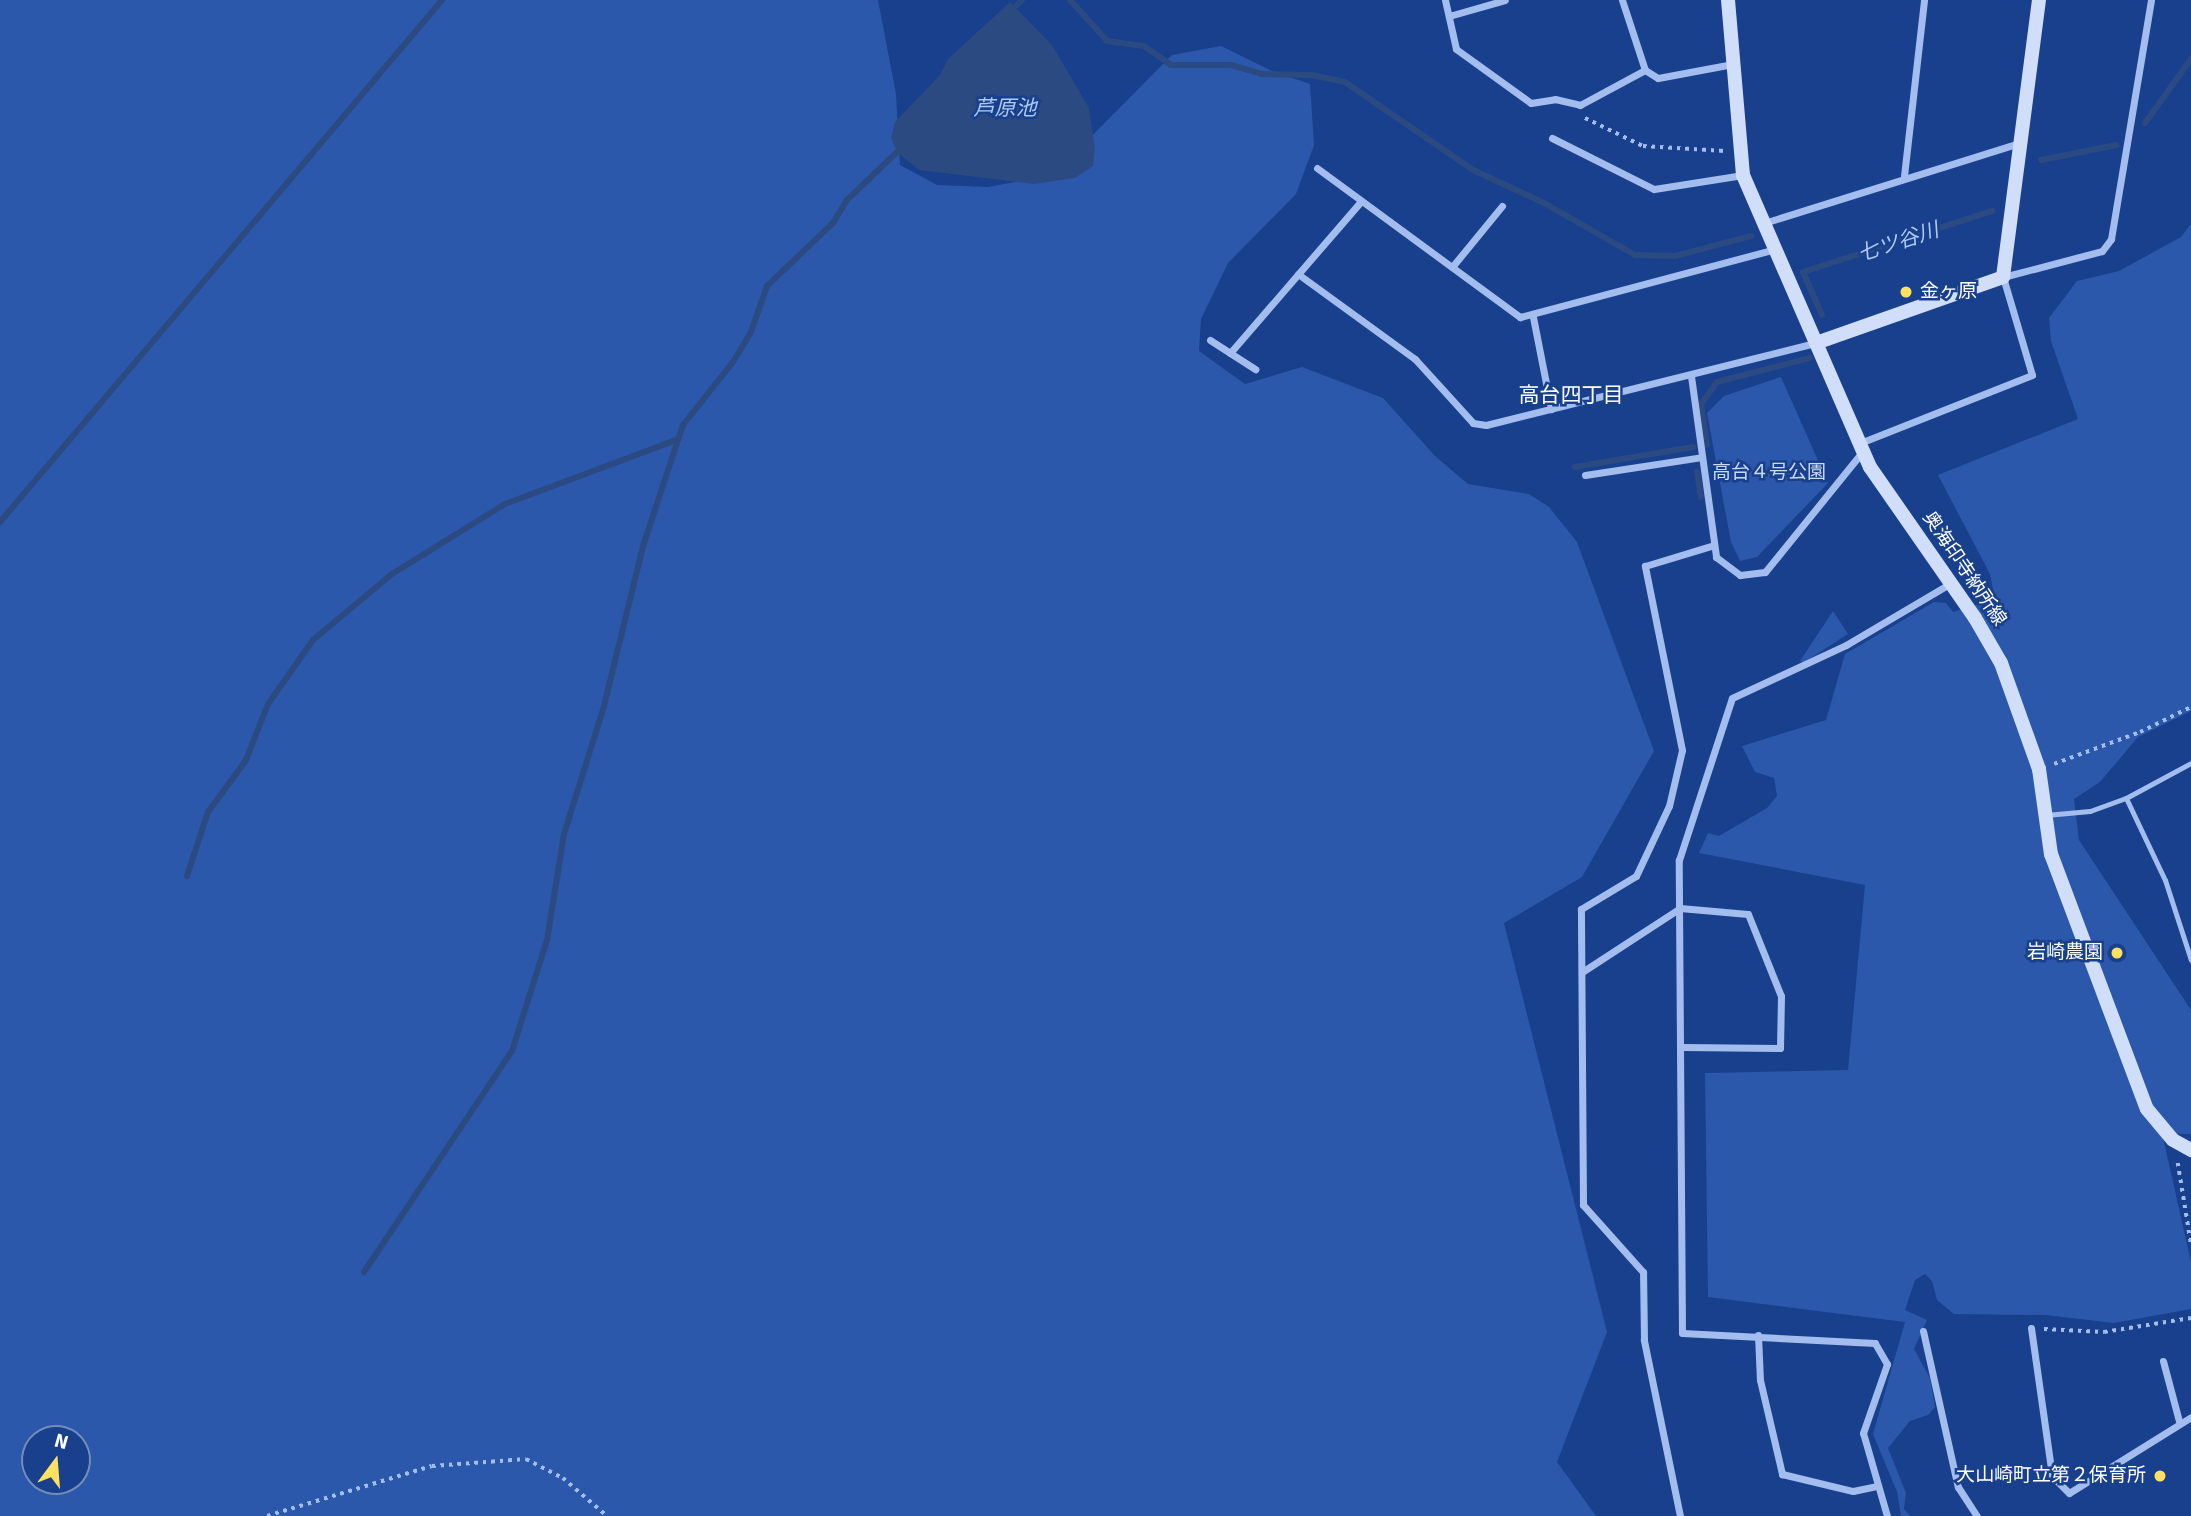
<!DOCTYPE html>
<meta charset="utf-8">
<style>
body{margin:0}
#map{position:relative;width:2191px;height:1516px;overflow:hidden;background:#18408c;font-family:Signika,"Noto Sans JP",sans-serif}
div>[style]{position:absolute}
.green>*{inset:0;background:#2b58aa}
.water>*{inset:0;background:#2c4a82}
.stream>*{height:6px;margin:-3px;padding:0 3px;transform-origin:3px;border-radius:3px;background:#2c4a82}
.path>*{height:3.5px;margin-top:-1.75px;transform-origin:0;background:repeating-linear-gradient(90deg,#a3beee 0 3.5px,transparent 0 8.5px)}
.lane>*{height:5px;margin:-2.5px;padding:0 2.5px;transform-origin:2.5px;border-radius:2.5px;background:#a3beee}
.street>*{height:7px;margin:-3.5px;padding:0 3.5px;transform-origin:3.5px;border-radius:3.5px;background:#a3beee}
.secondary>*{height:14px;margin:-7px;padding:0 7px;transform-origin:7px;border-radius:7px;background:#d0defa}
.dots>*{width:19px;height:19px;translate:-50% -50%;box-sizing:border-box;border:4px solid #18408c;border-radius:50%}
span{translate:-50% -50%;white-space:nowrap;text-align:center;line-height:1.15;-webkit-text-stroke:5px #18408c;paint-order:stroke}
.poi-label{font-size:19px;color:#fff}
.left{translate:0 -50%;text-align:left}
.right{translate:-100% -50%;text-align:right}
.park-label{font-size:19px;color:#c9dafa}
.street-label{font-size:19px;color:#fff}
.water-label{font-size:21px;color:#aec8f5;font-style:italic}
.neighbourhood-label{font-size:21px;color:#fff}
.north{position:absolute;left:21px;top:1425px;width:70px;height:70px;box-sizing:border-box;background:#18408c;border:2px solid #748cba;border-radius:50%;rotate:16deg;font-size:19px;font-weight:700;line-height:28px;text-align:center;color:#fff}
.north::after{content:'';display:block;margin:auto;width:24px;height:32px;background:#ffe060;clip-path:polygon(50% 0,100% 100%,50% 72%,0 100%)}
</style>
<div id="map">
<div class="green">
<div style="clip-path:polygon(evenodd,0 0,878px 0,896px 94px,900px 165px,937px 185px,988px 187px,1053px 175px,1172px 55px,1221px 46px,1272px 71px,1310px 84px,1314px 145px,1296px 194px,1228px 263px,1201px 319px,1199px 351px,1245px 384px,1302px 367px,1383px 398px,1435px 456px,1468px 484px,1529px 494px,1549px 507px,1577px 542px,1654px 751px,1582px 877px,1504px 923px,1607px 1332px,1557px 1462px,1596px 1516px,0 1516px,0 0,35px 1439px,77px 1439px,77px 1481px,35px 1481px,35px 1439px)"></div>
<div style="clip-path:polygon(2191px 224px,2191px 711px,2138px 737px,2100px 782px,2074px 799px,2079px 840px,2191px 1010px,2191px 1134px,2162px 1133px,2191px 1262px,2191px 1309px,2114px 1323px,2045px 1315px,1954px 1314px,1937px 1300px,1932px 1281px,1925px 1274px,1915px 1280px,1905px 1310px,1927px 1320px,1914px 1349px,1930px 1378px,1935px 1407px,1928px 1415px,1910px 1421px,1888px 1448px,1906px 1493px,1904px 1509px,1910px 1516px,1901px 1516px,1897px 1492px,1873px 1434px,1905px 1322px,1708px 1297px,1705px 1073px,1848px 1070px,1865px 885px,1699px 853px,1708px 833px,1719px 836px,1767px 808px,1777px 796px,1774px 778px,1755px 772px,1742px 746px,1826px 720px,1845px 654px,1934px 602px,1946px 603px,1953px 612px,1995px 599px,1990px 574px,1938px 475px,2078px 419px,2051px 341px,2049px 318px,2077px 281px,2119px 271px,2181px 237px)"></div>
<div style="clip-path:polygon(1781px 377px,1828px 483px,1757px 557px,1740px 561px,1731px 542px,1707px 413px,1724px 396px)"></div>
<div style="clip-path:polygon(1833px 611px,1848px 634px,1803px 663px,1800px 661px)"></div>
</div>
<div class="water">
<div style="clip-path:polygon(1010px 2px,1052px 45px,1089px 108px,1095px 149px,1093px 166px,1075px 178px,1034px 184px,919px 170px,897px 152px,891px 138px,895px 122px,940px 75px,948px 59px)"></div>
</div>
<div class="stream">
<div style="left:1070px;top:0;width:55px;rotate:47.9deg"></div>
<div style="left:1107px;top:41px;width:37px;rotate:8deg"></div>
<div style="left:1144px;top:46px;width:33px;rotate:35deg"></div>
<div style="left:1171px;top:65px;width:60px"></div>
<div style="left:1231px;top:65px;width:32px;rotate:16deg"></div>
<div style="left:1262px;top:74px;width:50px;rotate:1.1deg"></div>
<div style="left:1312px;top:75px;width:34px;rotate:12deg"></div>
<div style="left:1345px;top:82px;width:155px;rotate:34.5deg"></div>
<div style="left:1473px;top:170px;width:78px;rotate:24.9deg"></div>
<div style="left:1544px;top:203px;width:105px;rotate:29.7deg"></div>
<div style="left:1635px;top:255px;width:40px;rotate:1.4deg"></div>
<div style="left:1675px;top:256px;width:79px;rotate:-14.7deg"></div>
<div style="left:1017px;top:5px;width:7px;rotate:-45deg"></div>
<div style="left:2145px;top:123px;width:79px;rotate:-54.3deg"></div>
<div style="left:2041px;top:160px;width:77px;rotate:-11.2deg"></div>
<div style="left:1822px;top:315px;width:47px;rotate:-113.8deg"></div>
<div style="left:1803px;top:272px;width:199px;rotate:-17.9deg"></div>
<div style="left:1707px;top:445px;width:41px;rotate:-98.3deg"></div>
<div style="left:1701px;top:404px;width:27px;rotate:-54deg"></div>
<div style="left:1717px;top:382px;width:96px;rotate:-14.5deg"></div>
<div style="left:1575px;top:467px;width:120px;rotate:-9.6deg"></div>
<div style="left:1697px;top:472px;width:25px;rotate:81deg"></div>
<div style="left:0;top:522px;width:684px;rotate:-49.74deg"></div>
<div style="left:187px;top:876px;width:67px;rotate:-71.8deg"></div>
<div style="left:208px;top:812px;width:64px;rotate:-53.8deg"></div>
<div style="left:246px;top:760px;width:60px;rotate:-68.6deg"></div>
<div style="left:268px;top:704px;width:78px;rotate:-54.9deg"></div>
<div style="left:313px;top:640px;width:103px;rotate:-39.9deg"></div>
<div style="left:392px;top:574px;width:133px;rotate:-31.8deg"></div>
<div style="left:505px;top:504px;width:183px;rotate:-20.5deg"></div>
<div style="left:364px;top:1272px;width:266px;rotate:-56.2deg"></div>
<div style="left:512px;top:1051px;width:116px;rotate:-72.5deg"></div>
<div style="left:547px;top:940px;width:107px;rotate:-80.9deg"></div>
<div style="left:564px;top:834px;width:134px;rotate:-72.6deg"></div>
<div style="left:604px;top:706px;width:165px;rotate:-76.3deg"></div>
<div style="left:643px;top:546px;width:127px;rotate:-71.7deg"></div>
<div style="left:683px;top:425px;width:80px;rotate:-51.6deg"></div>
<div style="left:733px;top:362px;width:35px;rotate:-59deg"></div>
<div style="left:751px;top:332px;width:49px;rotate:-70.8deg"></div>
<div style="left:767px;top:286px;width:91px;rotate:-43.7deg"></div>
<div style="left:833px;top:223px;width:27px;rotate:-59deg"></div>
<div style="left:847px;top:200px;width:69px;rotate:-43.8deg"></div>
</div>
<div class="path">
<div style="left:1585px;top:118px;width:64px;rotate:25.8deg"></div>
<div style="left:1643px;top:146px;width:82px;rotate:3.5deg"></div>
<div style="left:2054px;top:764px;width:92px;rotate:-20.4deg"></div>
<div style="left:2140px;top:732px;width:57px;rotate:-26.1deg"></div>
<div style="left:2178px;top:1163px;width:81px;rotate:80.8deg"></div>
<div style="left:2044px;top:1329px;width:60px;rotate:2.9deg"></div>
<div style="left:2104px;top:1332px;width:88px;rotate:-9.1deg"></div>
<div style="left:267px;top:1516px;width:172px;rotate:-16.9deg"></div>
<div style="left:432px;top:1466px;width:94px;rotate:-4.3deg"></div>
<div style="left:526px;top:1459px;width:42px;rotate:27.2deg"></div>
<div style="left:563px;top:1478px;width:58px;rotate:40.8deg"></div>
</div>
<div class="lane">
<div style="left:2126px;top:798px;width:91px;rotate:64.6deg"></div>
<div style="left:2165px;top:880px;width:84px;rotate:72deg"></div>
<div style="left:2046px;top:815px;width:44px;rotate:-5.2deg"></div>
<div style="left:2090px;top:811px;width:38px;rotate:-20deg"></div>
<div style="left:2126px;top:798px;width:74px;rotate:-28.3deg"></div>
</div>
<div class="street">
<div style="left:1445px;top:0;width:50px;rotate:77.3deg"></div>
<div style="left:1456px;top:49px;width:92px;rotate:35.8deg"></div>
<div style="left:1531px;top:103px;width:24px;rotate:-9deg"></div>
<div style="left:1555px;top:99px;width:26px;rotate:13deg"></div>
<div style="left:1580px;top:105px;width:74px;rotate:-28.3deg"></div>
<div style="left:1645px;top:70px;width:15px;rotate:32deg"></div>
<div style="left:1658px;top:78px;width:76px;rotate:-10.6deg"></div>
<div style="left:1622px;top:0;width:74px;rotate:71.8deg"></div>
<div style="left:1449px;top:16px;width:58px;rotate:-15.9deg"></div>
<div style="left:1552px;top:138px;width:114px;rotate:26.6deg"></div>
<div style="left:1654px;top:189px;width:90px;rotate:-8.9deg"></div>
<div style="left:1317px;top:168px;width:252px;rotate:36.3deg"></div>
<div style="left:1520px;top:317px;width:264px;rotate:-14.9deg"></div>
<div style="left:1904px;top:176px;width:177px;rotate:-83.5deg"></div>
<div style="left:1764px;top:223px;width:268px;rotate:-17.4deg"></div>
<div style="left:1452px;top:267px;width:79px;rotate:-50.7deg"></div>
<div style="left:1298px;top:274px;width:145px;rotate:36deg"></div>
<div style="left:1415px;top:359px;width:86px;rotate:47.8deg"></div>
<div style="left:1473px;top:423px;width:13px;rotate:9deg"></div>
<div style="left:1486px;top:425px;width:339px;rotate:-14deg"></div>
<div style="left:1533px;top:317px;width:94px;rotate:78.9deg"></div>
<div style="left:1210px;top:340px;width:54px;rotate:32.8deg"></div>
<div style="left:1230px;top:353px;width:201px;rotate:-49.2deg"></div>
<div style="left:1691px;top:376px;width:183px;rotate:82.1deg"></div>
<div style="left:1716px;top:557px;width:30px;rotate:37deg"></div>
<div style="left:1740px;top:575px;width:25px;rotate:-7deg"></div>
<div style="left:1765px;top:572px;width:156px;rotate:-51deg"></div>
<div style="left:1860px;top:443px;width:185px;rotate:-21.6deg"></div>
<div style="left:2032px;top:375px;width:102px;rotate:-106.5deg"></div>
<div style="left:2003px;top:277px;width:102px;rotate:-14.7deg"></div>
<div style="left:2102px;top:251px;width:15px;rotate:-53deg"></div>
<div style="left:2111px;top:239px;width:242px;rotate:-80.5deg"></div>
<div style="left:1585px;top:475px;width:118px;rotate:-8.7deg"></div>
<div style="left:1582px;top:972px;width:117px;rotate:-33.1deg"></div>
<div style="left:1680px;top:908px;width:68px;rotate:5deg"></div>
<div style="left:1748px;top:914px;width:88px;rotate:68.1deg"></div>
<div style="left:1781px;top:996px;width:52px;rotate:91.1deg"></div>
<div style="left:1780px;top:1048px;width:99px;rotate:-179.4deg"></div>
<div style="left:2031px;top:1328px;width:149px;rotate:81.9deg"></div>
<div style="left:2052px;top:1476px;width:24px;rotate:45deg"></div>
<div style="left:2069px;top:1493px;width:144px;rotate:-31.9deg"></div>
<div style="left:1923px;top:1331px;width:160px;rotate:77.4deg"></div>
<div style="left:1958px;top:1487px;width:35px;rotate:57deg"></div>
<div style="left:1758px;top:1335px;width:45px;rotate:87.5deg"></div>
<div style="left:1760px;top:1380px;width:97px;rotate:76.8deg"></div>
<div style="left:1782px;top:1474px;width:73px;rotate:13.5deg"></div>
<div style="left:1853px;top:1491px;width:25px;rotate:-12deg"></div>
<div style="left:2163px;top:1361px;width:62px;rotate:75.1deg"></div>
<div style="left:1680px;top:1516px;width:180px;rotate:-101.6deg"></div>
<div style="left:1644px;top:1340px;width:68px;rotate:-90.8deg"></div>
<div style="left:1643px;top:1272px;width:90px;rotate:-131.8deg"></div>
<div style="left:1583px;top:1205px;width:296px;rotate:-90.4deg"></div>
<div style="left:1581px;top:909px;width:64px;rotate:-31deg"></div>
<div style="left:1636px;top:876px;width:77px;rotate:-64.8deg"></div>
<div style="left:1669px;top:806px;width:57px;rotate:-76.9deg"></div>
<div style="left:1682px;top:750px;width:188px;rotate:-101.4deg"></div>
<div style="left:1645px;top:566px;width:72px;rotate:-16.9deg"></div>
<div style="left:1887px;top:1516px;width:86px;rotate:-106.1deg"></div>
<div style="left:1863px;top:1433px;width:73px;rotate:-70.8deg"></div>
<div style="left:1887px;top:1364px;width:24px;rotate:-120deg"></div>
<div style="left:1875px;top:1343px;width:193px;rotate:-177deg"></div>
<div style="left:1682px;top:1333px;width:473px;rotate:-90.4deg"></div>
<div style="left:1679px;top:860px;width:170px;rotate:-71.9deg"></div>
<div style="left:1732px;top:698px;width:126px;rotate:-24.9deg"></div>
<div style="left:1846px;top:645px;width:122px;rotate:-30.6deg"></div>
</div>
<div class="secondary">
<div style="left:1728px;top:0;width:176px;rotate:85.1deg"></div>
<div style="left:1743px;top:175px;width:318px;rotate:66.5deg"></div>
<div style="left:1870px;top:467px;width:184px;rotate:55.2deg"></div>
<div style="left:1975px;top:618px;width:52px;rotate:60deg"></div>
<div style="left:2001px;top:663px;width:113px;rotate:70.3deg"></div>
<div style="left:2039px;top:769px;width:86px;rotate:82deg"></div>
<div style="left:2051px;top:854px;width:272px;rotate:69.4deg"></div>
<div style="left:2147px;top:1109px;width:40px;rotate:50deg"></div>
<div style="left:2173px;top:1140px;width:21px;rotate:29deg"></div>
<div style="left:1816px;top:343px;width:198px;rotate:-19.4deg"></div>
<div style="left:2003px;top:277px;width:279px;rotate:-82.6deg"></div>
</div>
<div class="dots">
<div style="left:1906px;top:292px;background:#ffe060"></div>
<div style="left:2117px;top:953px;background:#ffe060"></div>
<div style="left:2160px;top:1476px;background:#ffe060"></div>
</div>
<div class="poi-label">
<span class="left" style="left:1920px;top:292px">金ヶ原</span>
<span class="right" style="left:2103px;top:953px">岩崎農園</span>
<span class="right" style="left:2146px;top:1476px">大山崎町立第２保育所</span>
</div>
<div class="park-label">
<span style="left:1769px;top:473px">高台４号公園</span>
</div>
<div class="street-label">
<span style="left:1964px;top:569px;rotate:56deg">奥海印寺納所線</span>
</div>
<div class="water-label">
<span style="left:1005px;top:108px">芦原池</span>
<span style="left:1898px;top:242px;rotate:-18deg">七ツ谷川</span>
</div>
<div class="neighbourhood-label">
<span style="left:1571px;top:395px">高台四丁目</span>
</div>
<div class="north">N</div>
</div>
